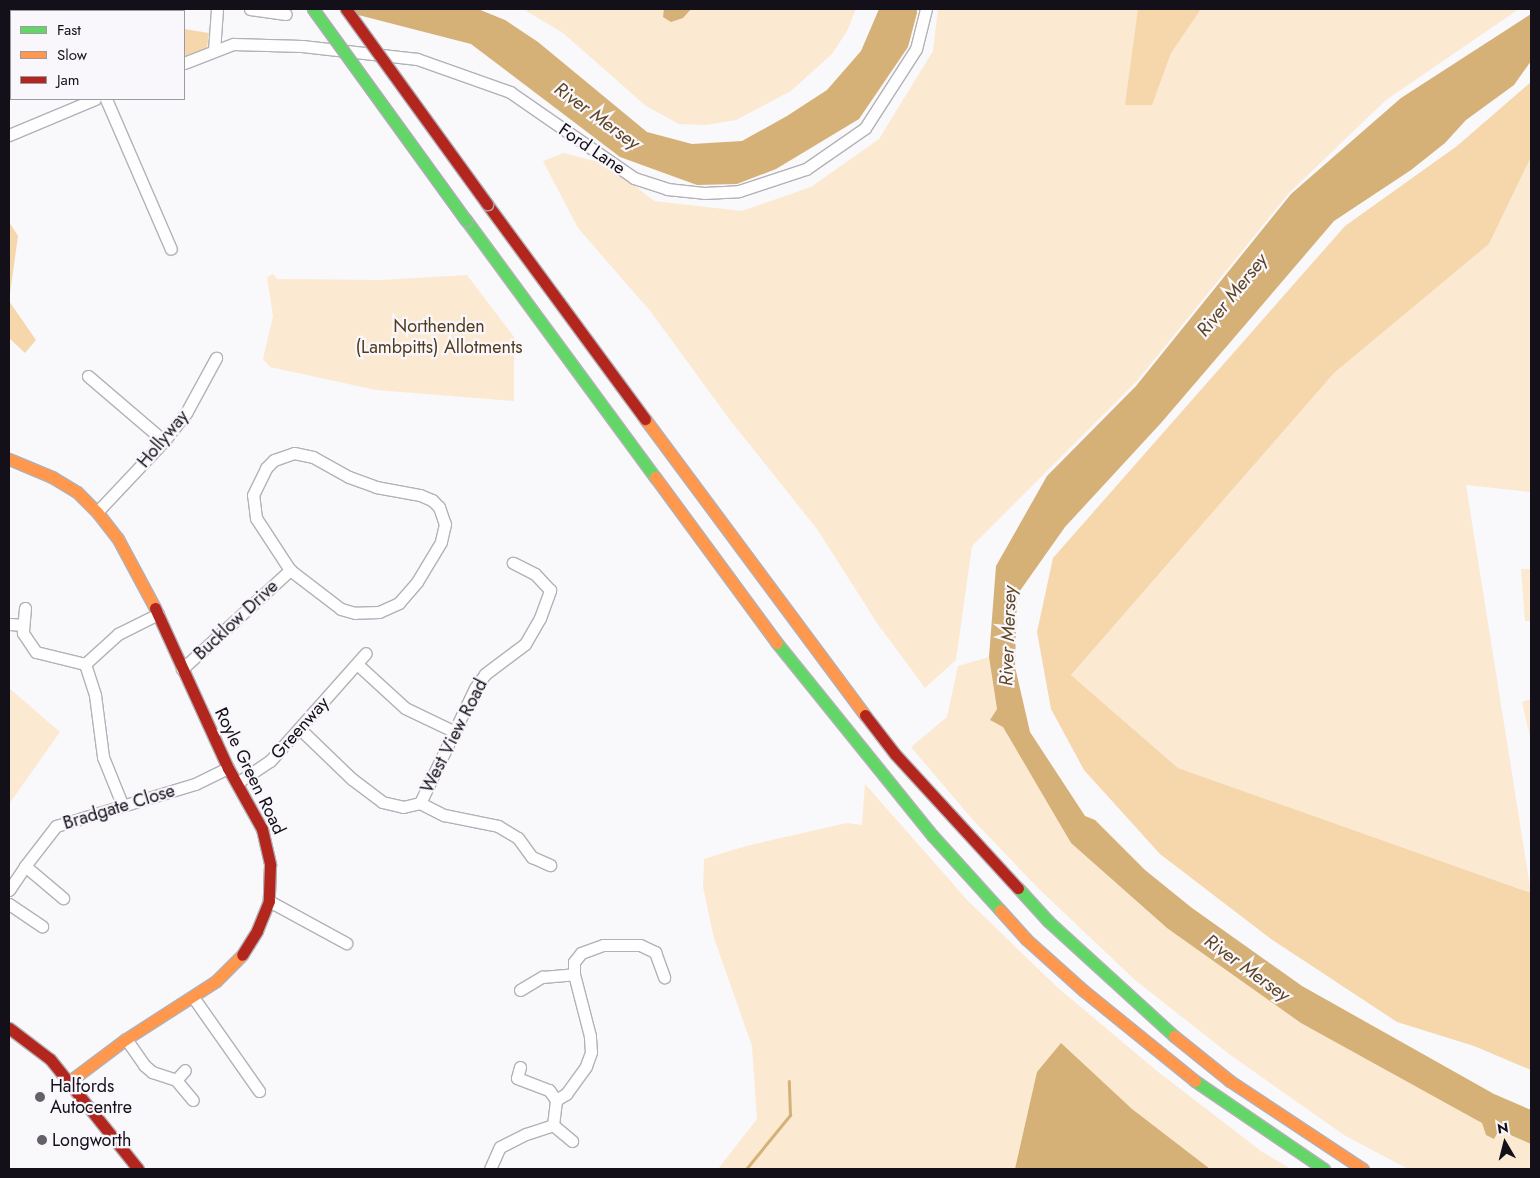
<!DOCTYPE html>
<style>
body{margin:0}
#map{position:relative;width:1540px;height:1178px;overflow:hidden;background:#f9f8fb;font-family:Jost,sans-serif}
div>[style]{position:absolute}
.green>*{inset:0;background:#fce9d2}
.forest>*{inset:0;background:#f6d7ac}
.water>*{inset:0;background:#d5b077}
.stream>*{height:3px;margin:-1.5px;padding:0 1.5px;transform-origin:1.5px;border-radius:1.5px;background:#d5b077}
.roads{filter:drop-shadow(1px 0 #b3b1b7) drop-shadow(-1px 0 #b3b1b7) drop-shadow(0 1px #b3b1b7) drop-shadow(0 -1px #b3b1b7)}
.street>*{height:11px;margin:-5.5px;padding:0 5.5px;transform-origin:5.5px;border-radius:5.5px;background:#fefefe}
.fast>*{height:11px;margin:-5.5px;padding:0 5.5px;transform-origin:5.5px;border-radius:5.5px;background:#63d668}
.slow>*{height:11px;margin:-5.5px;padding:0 5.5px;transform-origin:5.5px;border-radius:5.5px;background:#ff974d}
.jam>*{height:11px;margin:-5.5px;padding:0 5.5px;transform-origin:5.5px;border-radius:5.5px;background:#b3261e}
.bridges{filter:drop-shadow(1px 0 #b0aab8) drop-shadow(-1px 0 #b0aab8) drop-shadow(0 1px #b0aab8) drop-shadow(0 -1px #b0aab8)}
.fast-bridge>*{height:11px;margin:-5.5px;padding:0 5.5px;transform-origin:5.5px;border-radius:5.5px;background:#63d668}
.jam-bridge>*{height:11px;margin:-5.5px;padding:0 5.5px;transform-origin:5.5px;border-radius:5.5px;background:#b3261e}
.dots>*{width:14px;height:14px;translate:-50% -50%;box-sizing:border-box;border:2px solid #f9f7fc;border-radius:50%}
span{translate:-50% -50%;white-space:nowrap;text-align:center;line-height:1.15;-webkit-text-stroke:4.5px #f9f7fc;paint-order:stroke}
.street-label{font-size:18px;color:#131019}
.park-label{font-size:18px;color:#523b19}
.poi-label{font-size:18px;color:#131019}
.left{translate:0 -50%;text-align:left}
.water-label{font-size:19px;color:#5d4523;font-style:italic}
.frame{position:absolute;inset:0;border:10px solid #131019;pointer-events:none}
.legend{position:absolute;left:10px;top:10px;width:175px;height:90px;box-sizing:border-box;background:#f9f7fc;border:1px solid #9d9ba1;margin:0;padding:6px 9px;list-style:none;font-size:15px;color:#131019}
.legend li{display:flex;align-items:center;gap:10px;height:25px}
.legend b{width:25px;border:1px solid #9d9ba1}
.north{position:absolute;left:1480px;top:1118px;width:50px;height:50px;-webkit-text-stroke:4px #f9f7fc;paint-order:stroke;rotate:352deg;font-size:14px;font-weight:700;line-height:20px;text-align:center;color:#131019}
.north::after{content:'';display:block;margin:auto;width:18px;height:22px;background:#131019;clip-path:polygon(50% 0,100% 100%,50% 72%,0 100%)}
</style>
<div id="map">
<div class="green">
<div style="clip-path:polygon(523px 9px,856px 9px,847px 31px,832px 54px,791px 91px,736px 120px,706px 125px,679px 124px,646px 106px,563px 33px)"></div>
<div style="clip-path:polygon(938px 9px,1519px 9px,1386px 100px,1289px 193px,1137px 381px,972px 546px,956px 660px,925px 688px,877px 623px,817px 529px,730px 420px,651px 312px,578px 228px,543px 161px,564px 153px,609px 165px,654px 201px,742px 211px,811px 187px,879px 139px,933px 51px)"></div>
<div style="clip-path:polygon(1531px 157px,1531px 492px,1466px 485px,1531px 893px,1178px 768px,1071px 675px,1334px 373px,1489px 244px)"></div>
<div style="clip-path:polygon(273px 274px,277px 279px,382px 280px,467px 275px,514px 337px,514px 401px,376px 390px,270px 367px,263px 359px,273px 316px,267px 277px)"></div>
<div style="clip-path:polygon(1521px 569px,1531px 569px,1531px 621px,1525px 621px)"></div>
<div style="clip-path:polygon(989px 657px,997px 709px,990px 720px,1003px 727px,1071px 843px,1167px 928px,1482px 1123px,1486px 1135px,1499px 1130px,1531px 1144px,1531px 1169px,1408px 1169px,1344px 1135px,1229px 1054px,1135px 980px,1038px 888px,973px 820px,911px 747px,947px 717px,958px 666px)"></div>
<div style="clip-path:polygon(9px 688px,60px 732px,9px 804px)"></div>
<div style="clip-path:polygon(1531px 699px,1531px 741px,1522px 702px)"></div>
<div style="clip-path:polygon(865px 784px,968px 901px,1058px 988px,1157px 1071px,1261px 1151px,1291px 1169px,718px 1169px,757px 1119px,752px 1046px,714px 938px,703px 887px,704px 859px,746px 846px,847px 823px,862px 825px)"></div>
</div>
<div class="forest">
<div style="clip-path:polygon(9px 9px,111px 9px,114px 11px,11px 11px,11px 69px)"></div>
<div style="clip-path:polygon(1138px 9px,1201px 9px,1171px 53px,1152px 105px,1125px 105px)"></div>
<div style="clip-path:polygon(184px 29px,209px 33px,207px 48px,184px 56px)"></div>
<div style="clip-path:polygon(1531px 82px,1531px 157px,1489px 244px,1334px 373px,1071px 675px,1178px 768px,1531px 893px,1531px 1070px,1474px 1046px,1397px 1022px,1271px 939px,1160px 854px,1084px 770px,1051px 709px,1037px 632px,1053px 558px,1345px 226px,1457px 146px)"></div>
<div style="clip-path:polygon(9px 222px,18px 236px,9px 301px,36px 340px,25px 353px,9px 338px)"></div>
</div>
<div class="water">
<div style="clip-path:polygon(335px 9px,478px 9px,505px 20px,538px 42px,647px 132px,692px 144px,742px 141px,787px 116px,827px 90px,861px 51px,879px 9px,917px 9px,917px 13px,908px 47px,859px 119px,776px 169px,737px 184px,697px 185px,620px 157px,471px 44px)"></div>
<div style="clip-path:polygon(664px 9px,691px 9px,683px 18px,671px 22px,663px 17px)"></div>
<div style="clip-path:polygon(1531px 14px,1531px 61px,1514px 85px,1466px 120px,1445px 143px,1411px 170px,1334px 221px,1161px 423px,1065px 527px,1017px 595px,1015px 667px,1030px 732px,1085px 816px,1095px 820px,1145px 870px,1192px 908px,1302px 986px,1494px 1094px,1531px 1110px,1531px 1144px,1499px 1130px,1494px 1139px,1486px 1135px,1482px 1123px,1301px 1023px,1167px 928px,1071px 843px,1003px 727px,990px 720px,997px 709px,989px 657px,996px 566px,1047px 476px,1136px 386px,1291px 194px,1401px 98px)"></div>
<div style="clip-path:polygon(1061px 1043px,1132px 1109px,1210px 1169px,1015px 1169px,1037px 1072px)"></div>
</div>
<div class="stream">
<div style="left:746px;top:1169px;width:70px;rotate:-50.8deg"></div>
<div style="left:790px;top:1115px;width:34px;rotate:-92deg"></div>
</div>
<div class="roads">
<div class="street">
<div style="left:250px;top:9px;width:36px;rotate:8deg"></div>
<div style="left:214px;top:51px;width:42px;rotate:-85.9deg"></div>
<div style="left:184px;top:63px;width:53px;rotate:-21.2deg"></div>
<div style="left:233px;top:44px;width:69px;rotate:1.7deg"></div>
<div style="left:302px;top:46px;width:116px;rotate:6.4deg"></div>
<div style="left:417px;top:59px;width:99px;rotate:19.5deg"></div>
<div style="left:510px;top:92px;width:151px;rotate:34.7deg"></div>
<div style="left:634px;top:178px;width:35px;rotate:18deg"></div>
<div style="left:667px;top:189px;width:37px;rotate:6deg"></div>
<div style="left:704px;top:193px;width:35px;rotate:-3deg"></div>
<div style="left:739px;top:191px;width:71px;rotate:-18.2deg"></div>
<div style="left:806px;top:169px;width:72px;rotate:-34.8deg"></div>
<div style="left:865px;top:128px;width:94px;rotate:-57.2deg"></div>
<div style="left:916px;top:49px;width:41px;rotate:-76deg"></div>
<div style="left:106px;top:99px;width:163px;rotate:66.6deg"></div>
<div style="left:9px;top:135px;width:93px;rotate:-22.7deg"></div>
<div style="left:88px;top:376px;width:100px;rotate:40.5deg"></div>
<div style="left:294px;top:453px;width:19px;rotate:12deg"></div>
<div style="left:313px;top:457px;width:41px;rotate:29.1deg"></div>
<div style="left:349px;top:477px;width:29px;rotate:20deg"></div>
<div style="left:376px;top:487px;width:45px;rotate:10.3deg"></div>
<div style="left:420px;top:495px;width:13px;rotate:23deg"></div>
<div style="left:432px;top:500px;width:10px;rotate:45deg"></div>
<div style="left:439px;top:507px;width:18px;rotate:71deg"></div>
<div style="left:445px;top:524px;width:18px;rotate:103deg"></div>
<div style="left:441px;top:542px;width:47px;rotate:121deg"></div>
<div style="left:417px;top:582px;width:28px;rotate:131deg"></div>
<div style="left:399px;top:603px;width:22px;rotate:156deg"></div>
<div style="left:379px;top:612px;width:24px;rotate:178deg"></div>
<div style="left:355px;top:613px;width:15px;rotate:-164deg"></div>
<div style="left:341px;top:609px;width:64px;rotate:-142.6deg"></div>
<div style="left:290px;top:570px;width:62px;rotate:-123.2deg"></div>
<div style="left:256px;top:518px;width:23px;rotate:-97deg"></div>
<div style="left:253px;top:495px;width:30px;rotate:-64deg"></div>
<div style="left:266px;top:468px;width:11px;rotate:-45deg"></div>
<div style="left:274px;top:460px;width:21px;rotate:-19deg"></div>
<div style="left:97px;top:512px;width:98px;rotate:-46.7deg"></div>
<div style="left:164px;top:441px;width:36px;rotate:-52deg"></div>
<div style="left:186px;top:413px;width:63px;rotate:-61.4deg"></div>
<div style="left:25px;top:608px;width:25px;rotate:95deg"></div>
<div style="left:23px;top:633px;width:23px;rotate:56deg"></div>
<div style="left:36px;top:652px;width:50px;rotate:13.8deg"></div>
<div style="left:85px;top:664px;width:45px;rotate:-42.3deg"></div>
<div style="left:118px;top:634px;width:45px;rotate:-26.6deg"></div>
<div style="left:10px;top:624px;width:13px;rotate:4deg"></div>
<div style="left:85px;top:664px;width:33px;rotate:72deg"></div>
<div style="left:95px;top:695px;width:63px;rotate:82.6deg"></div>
<div style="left:103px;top:757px;width:51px;rotate:68deg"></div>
<div style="left:357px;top:664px;width:65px;rotate:42.5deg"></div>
<div style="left:405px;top:708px;width:53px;rotate:25.6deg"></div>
<div style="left:182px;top:669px;width:147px;rotate:-42.5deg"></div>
<div style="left:300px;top:729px;width:72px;rotate:43.9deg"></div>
<div style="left:352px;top:779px;width:38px;rotate:37deg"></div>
<div style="left:382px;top:802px;width:22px;rotate:13deg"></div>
<div style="left:403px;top:807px;width:17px;rotate:-13deg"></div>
<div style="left:420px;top:803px;width:127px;rotate:-64.4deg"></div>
<div style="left:475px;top:688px;width:17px;rotate:-54deg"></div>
<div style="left:485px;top:674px;width:50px;rotate:-36.9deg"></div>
<div style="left:525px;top:644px;width:30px;rotate:-60deg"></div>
<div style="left:540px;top:618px;width:30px;rotate:-70deg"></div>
<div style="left:550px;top:590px;width:22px;rotate:-133deg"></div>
<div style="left:535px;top:574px;width:25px;rotate:-153deg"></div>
<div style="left:237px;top:783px;width:40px;rotate:-34deg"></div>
<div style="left:270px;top:761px;width:144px;rotate:-48.4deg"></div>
<div style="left:420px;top:803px;width:27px;rotate:27deg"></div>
<div style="left:444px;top:815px;width:55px;rotate:11.5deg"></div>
<div style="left:498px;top:826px;width:23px;rotate:31deg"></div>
<div style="left:518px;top:838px;width:24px;rotate:54deg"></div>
<div style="left:532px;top:857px;width:20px;rotate:24deg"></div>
<div style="left:25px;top:866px;width:51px;rotate:-52.2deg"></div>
<div style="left:56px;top:826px;width:145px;rotate:-16.8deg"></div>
<div style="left:195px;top:784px;width:37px;rotate:-26deg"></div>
<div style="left:9px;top:890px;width:29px;rotate:-56deg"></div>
<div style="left:25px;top:866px;width:50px;rotate:40.1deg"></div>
<div style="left:269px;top:901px;width:88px;rotate:28.6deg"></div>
<div style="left:9px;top:904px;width:40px;rotate:34deg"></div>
<div style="left:520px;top:990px;width:26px;rotate:-31deg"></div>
<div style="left:542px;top:977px;width:32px;rotate:-5deg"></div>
<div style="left:193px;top:997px;width:115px;rotate:54.9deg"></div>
<div style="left:126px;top:1039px;width:32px;rotate:55deg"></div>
<div style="left:144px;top:1065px;width:11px;rotate:41deg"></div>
<div style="left:152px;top:1072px;width:25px;rotate:18deg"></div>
<div style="left:176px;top:1080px;width:26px;rotate:50deg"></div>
<div style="left:520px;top:1067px;width:11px;rotate:105deg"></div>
<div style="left:517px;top:1078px;width:34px;rotate:21deg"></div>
<div style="left:549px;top:1090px;width:12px;rotate:55deg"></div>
<div style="left:176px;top:1080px;width:13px;rotate:-48deg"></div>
<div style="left:553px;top:1125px;width:25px;rotate:40deg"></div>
<div style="left:490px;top:1169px;width:24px;rotate:-66deg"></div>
<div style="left:500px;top:1147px;width:29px;rotate:-27deg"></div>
<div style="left:526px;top:1134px;width:28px;rotate:-18deg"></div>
<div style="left:553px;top:1125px;width:25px;rotate:-83deg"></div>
<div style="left:556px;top:1100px;width:12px;rotate:-31deg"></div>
<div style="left:566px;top:1094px;width:34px;rotate:-54deg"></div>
<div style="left:586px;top:1066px;width:15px;rotate:-70deg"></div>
<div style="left:591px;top:1052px;width:16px;rotate:-94deg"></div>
<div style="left:590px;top:1036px;width:64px;rotate:-104.5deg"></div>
<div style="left:574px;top:974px;width:12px;rotate:-90deg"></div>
<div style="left:574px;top:962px;width:11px;rotate:-52deg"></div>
<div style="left:581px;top:953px;width:23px;rotate:-20deg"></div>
<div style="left:603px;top:945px;width:37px"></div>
<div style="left:640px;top:945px;width:17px;rotate:25deg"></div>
<div style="left:655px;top:952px;width:27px;rotate:70deg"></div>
</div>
<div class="fast">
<div style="left:466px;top:220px;width:319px;rotate:53.7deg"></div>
<div style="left:777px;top:643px;width:247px;rotate:51.1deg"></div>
<div style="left:932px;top:835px;width:101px;rotate:47.8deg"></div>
<div style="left:1018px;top:888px;width:45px;rotate:47.7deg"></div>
<div style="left:1048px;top:921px;width:171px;rotate:42.4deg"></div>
<div style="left:1195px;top:1081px;width:156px;rotate:34.3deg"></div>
</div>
<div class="slow">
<div style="left:645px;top:419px;width:369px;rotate:53.4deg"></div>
<div style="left:9px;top:459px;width:47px;rotate:22.7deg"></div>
<div style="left:52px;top:477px;width:29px;rotate:31deg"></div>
<div style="left:77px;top:492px;width:28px;rotate:45deg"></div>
<div style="left:97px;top:512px;width:34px;rotate:52deg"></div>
<div style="left:118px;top:539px;width:78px;rotate:61.8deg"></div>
<div style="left:655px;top:477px;width:206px;rotate:53.7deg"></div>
<div style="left:1000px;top:910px;width:39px;rotate:48deg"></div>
<div style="left:1026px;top:939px;width:78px;rotate:41.9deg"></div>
<div style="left:1084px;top:991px;width:143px;rotate:39deg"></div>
<div style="left:1174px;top:1036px;width:72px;rotate:38.8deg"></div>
<div style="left:1230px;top:1081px;width:159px;rotate:33.5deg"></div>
<div style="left:70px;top:1081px;width:70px;rotate:-36.9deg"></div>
<div style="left:126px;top:1039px;width:107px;rotate:-32.8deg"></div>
<div style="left:216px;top:981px;width:37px;rotate:-45deg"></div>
</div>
<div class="jam">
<div style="left:487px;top:204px;width:267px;rotate:53.7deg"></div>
<div style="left:155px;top:608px;width:176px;rotate:65.5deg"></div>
<div style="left:228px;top:768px;width:70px;rotate:60.9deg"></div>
<div style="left:262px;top:829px;width:37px;rotate:77deg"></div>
<div style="left:270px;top:865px;width:36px;rotate:92deg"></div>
<div style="left:269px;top:901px;width:32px;rotate:112deg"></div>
<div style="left:257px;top:931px;width:28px;rotate:122deg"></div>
<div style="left:865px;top:715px;width:49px;rotate:52.4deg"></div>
<div style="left:895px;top:754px;width:182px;rotate:47.5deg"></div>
<div style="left:9px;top:1028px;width:51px;rotate:37.1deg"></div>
<div style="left:50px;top:1059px;width:141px;rotate:51.3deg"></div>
</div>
</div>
<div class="bridges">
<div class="fast-bridge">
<div style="left:313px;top:9px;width:261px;rotate:54.1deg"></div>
</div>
<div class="jam-bridge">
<div style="left:346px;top:9px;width:241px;rotate:54.1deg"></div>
</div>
</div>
<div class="dots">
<div style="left:40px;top:1097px;background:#646168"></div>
<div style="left:42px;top:1140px;background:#646168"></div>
</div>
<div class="street-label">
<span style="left:592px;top:149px;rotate:34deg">Ford Lane</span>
<span style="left:163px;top:439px;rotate:-50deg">Hollyway</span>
<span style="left:236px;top:620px;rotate:-43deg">Bucklow Drive</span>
<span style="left:300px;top:728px;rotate:-48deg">Greenway</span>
<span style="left:454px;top:736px;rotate:-63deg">West View Road</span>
<span style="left:250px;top:771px;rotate:64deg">Royle Green Road</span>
<span style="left:119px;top:807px;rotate:-17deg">Bradgate Close</span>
</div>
<div class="park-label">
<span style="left:439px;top:337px">Northenden<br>(Lambpitts) Allotments</span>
</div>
<div class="poi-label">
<span class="left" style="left:50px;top:1097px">Halfords<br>Autocentre</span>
<span class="left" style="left:52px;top:1140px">Longworth</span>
</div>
<div class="water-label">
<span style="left:597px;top:116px;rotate:36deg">River Mersey</span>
<span style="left:1232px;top:295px;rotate:-51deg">River Mersey</span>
<span style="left:1008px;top:636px;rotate:-88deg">River Mersey</span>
<span style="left:1247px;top:968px;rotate:36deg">River Mersey</span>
</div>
<div class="frame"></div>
<ul class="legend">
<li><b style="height:6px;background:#63d668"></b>Fast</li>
<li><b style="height:6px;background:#ff974d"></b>Slow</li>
<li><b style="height:6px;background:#b3261e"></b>Jam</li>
</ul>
<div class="north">N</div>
</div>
